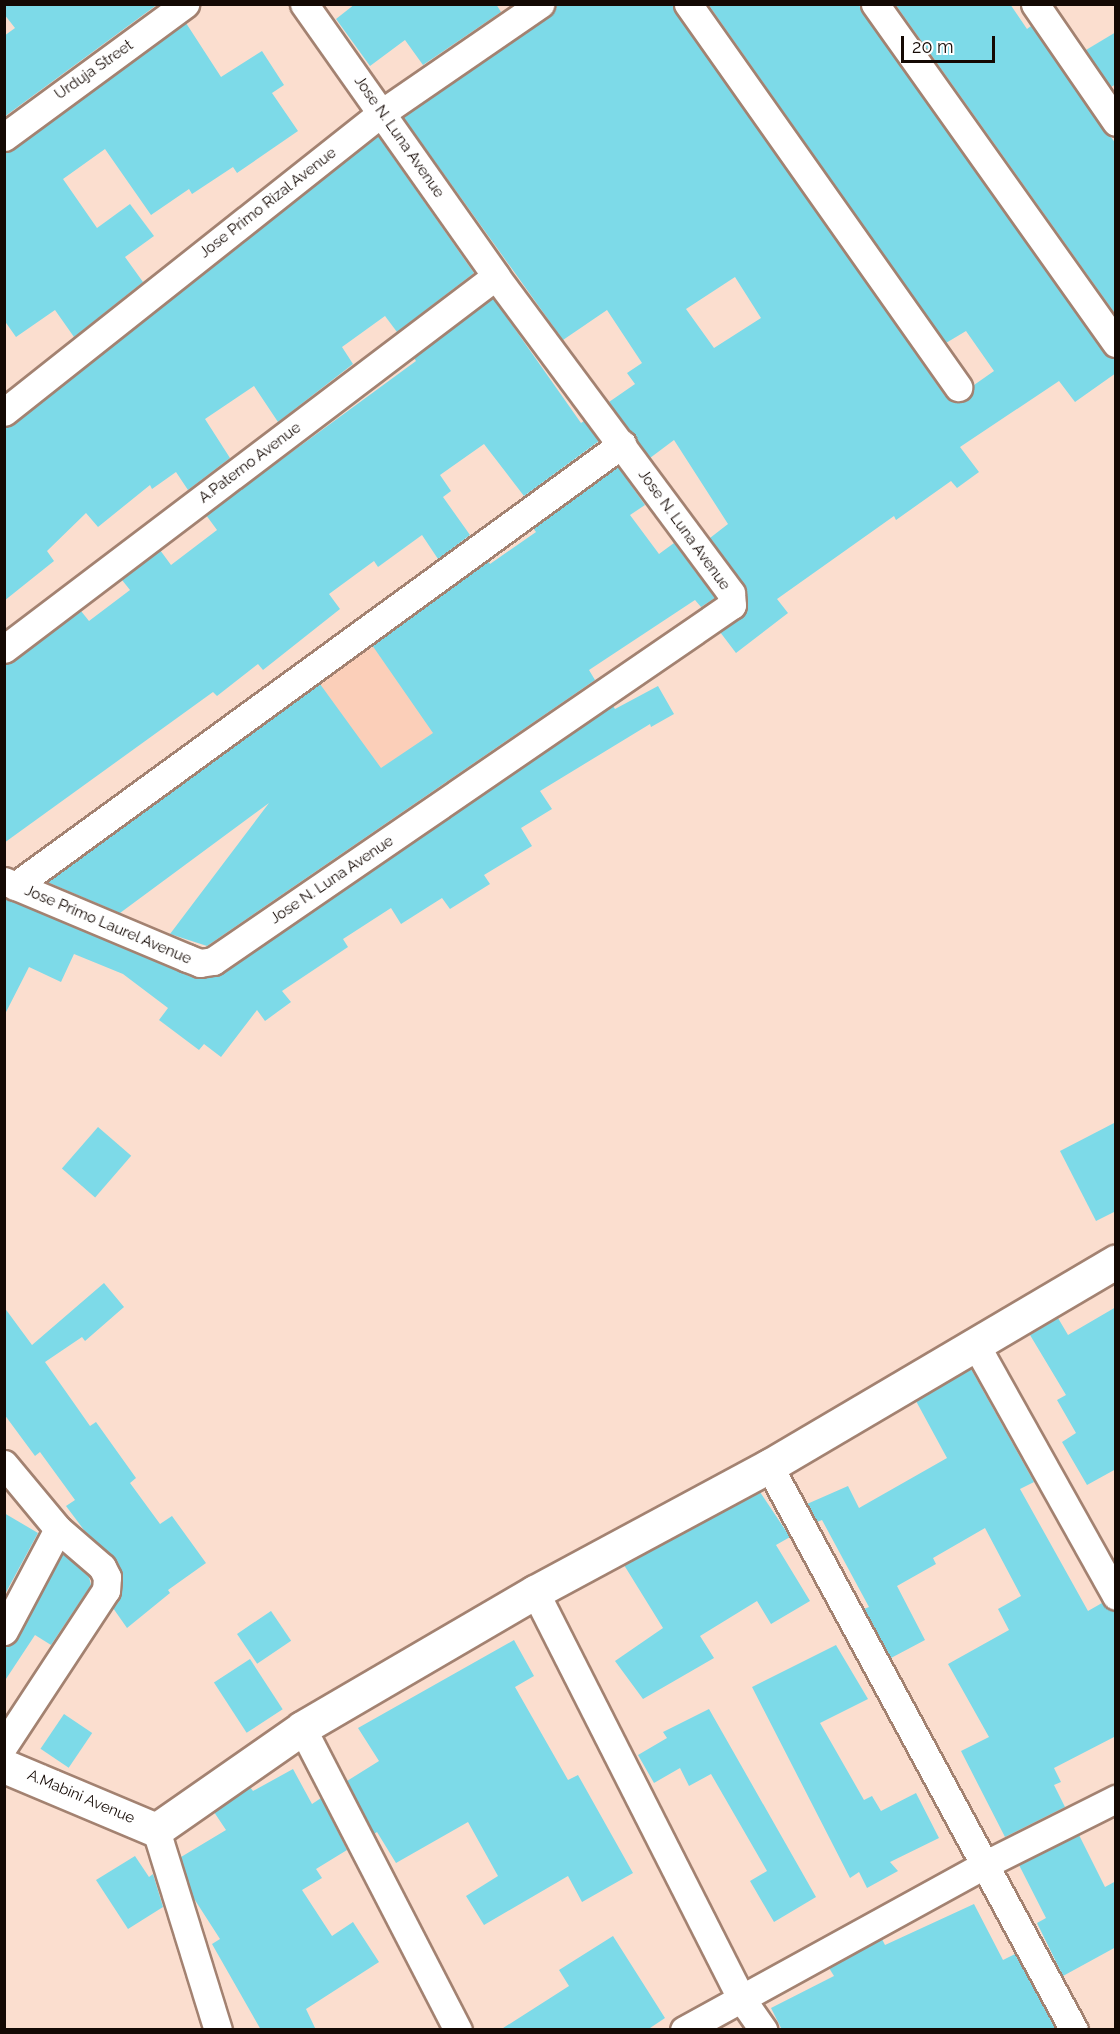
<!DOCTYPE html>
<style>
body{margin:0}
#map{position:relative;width:1120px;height:2034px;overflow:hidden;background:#fbdecf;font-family:Raleway,sans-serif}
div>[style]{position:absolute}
.built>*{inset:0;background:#fbcfb9;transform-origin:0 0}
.building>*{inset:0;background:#7ddae8;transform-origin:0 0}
.roads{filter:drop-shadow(2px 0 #a38271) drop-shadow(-2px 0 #a38271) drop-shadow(0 2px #a38271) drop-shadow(0 -2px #a38271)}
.minor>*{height:27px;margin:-13.5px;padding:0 13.5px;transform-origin:13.5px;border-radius:13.5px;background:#fff}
.tertiary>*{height:33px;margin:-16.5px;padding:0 16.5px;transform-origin:16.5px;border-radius:16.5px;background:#fff}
span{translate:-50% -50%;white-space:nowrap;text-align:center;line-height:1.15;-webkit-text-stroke:6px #fff;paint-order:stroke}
.street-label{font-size:15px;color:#140904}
.frame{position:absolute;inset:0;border:6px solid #140904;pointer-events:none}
.scale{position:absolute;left:901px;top:36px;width:94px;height:27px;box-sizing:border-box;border:3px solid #140904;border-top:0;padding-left:8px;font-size:18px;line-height:21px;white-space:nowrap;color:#140904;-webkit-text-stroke:4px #fff;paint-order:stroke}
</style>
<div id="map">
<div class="built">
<div style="left:404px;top:610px;width:152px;height:158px;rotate:57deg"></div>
</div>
<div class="building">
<div style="clip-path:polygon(4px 4px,158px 4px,4px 117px,4px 36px,15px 28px,4px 14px)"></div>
<div style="clip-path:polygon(355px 4px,496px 4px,501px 12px,423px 65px,405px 40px,370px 66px,336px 19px)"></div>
<div style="clip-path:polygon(evenodd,558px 4px,672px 4px,945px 396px,960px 403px,972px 394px,974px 385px,994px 371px,966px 331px,946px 343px,708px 4px,858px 4px,1103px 352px,1116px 358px,1116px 373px,1075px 402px,1059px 381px,960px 447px,979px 472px,957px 488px,951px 481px,896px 520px,894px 516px,777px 599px,788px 613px,736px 653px,720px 632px,746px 612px,747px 591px,710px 538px,728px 524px,674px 440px,650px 458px,609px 402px,635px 384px,627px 373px,642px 363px,607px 310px,563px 340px,403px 117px,549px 17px,558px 4px,735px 277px,761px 318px,714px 348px,686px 309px,735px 277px)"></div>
<div style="clip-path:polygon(895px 4px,1010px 4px,1027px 29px,1031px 26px,1116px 144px,1116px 315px)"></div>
<div style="clip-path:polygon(186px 23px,221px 77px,262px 51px,284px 85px,272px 93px,298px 131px,237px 173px,233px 167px,192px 194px,189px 189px,151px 215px,105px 149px,63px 179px,97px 228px,130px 204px,154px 236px,125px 257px,143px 282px,74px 337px,55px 310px,16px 337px,4px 320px,4px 153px)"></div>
<div style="clip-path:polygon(1116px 32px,1116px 84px,1111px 87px,1086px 50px)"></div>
<div style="clip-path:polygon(378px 136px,474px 273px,397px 332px,385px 316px,342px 347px,353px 364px,278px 422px,254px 386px,205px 419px,230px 458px,188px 490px,176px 472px,152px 489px,150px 485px,98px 527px,86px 513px,47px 551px,54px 561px,4px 601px,4px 427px,14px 424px)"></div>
<div style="clip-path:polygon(493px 298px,581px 423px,584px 421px,599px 441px,524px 496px,484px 444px,440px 475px,451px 491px,443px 497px,470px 535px,438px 559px,422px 535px,378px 567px,374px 561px,329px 594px,340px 609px,263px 670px,258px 664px,217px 696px,213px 692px,4px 843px,4px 664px,81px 611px,89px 621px,130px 590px,122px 580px,160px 550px,171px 565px,217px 530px,206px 515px,416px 361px,414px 358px)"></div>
<div style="clip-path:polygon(618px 467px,645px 505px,630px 515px,659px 554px,674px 543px,715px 598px,701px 607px,695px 600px,589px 670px,595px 680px,207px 946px,170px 934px,269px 803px,120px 913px,47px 882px,320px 684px,381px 768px,433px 733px,372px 645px,488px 561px,490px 564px,536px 532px,533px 528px)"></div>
<div style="clip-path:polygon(658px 686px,674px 714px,651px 727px,650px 724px,540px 791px,552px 809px,521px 828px,532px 846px,484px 875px,490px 884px,450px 909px,442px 898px,401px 924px,391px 908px,343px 939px,348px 947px,282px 991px,291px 1002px,265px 1021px,257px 1010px,221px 1057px,204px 1044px,199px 1050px,159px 1020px,168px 1008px,123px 974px,74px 954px,61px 982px,29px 967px,4px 1016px,4px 898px,194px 978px,216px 976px,613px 706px,615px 709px)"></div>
<div style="clip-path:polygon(1116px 1122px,1116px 1211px,1096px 1221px,1060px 1151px)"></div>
<div style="left:98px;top:1127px;width:44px;height:55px;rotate:41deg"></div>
<div style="clip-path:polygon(104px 1283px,124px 1307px,85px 1341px,82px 1337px,45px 1362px,90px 1426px,96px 1422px,136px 1478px,130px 1483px,160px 1524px,172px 1516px,206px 1563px,168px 1590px,170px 1593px,127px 1628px,113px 1608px,122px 1592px,123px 1578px,116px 1560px,84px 1530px,66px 1506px,75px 1500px,40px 1452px,35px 1456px,4px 1414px,4px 1307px,32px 1345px)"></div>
<div style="clip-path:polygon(1116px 1307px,1116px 1469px,1087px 1485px,1062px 1442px,1076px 1433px,1057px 1400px,1066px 1395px,1030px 1335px,1058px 1318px,1068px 1335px)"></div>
<div style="clip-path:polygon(971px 1369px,1034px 1482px,1020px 1489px,1088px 1611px,1102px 1603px,1116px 1612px,1116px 1736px,1054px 1768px,1061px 1782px,1054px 1785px,1065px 1807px,1005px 1837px,961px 1751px,989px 1737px,948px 1664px,1009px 1630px,998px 1609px,1021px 1596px,985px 1528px,933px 1558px,936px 1564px,897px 1586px,925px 1640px,891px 1658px,864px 1609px,869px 1607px,822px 1520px,817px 1522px,807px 1504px,848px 1486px,859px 1508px,947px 1458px,916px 1401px)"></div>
<div style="clip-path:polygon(760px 1492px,790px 1537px,776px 1545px,810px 1601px,771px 1624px,757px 1601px,700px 1636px,714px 1658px,643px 1699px,615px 1661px,663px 1628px,624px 1565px)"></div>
<div style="clip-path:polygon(4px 1513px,38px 1533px,4px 1596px)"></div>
<div style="clip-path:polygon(63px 1554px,89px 1577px,91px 1585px,51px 1645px,35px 1635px,4px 1682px,4px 1647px,18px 1638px)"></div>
<div style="left:271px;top:1611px;width:36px;height:41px;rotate:56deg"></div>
<div style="clip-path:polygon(514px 1640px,534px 1676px,515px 1687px,568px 1780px,578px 1775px,633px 1873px,582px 1902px,568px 1876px,484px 1925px,466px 1896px,498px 1876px,468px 1822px,396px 1863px,377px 1832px,374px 1834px,347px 1781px,379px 1761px,358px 1728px)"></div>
<div style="clip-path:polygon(836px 1645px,868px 1699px,820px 1723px,864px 1800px,872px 1796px,881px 1811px,916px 1793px,939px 1838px,890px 1862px,898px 1871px,867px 1888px,859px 1872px,850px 1878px,752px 1687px)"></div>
<div style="left:250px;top:1659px;width:60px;height:43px;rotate:57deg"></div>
<div style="clip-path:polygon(709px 1709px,816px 1897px,774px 1922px,750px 1881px,767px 1871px,711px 1774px,689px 1786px,680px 1768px,654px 1783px,638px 1755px,667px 1738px,663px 1732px)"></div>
<div style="left:64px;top:1714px;width:34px;height:42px;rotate:34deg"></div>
<div style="clip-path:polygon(293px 1769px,312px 1804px,321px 1798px,347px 1850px,316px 1869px,322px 1878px,302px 1890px,332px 1936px,353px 1922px,379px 1962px,306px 2009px,316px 2030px,261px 2030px,212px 1944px,220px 1939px,193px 1897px,181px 1857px,226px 1830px,214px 1812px,250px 1787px,253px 1791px)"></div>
<div style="clip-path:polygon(1079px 1835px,1105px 1887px,1116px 1881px,1116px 1947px,1063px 1976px,1037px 1923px,1046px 1918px,1019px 1865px)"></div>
<div style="clip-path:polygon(135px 1856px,149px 1877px,153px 1874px,163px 1907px,128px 1929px,96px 1880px)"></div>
<div style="clip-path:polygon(974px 1904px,1003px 1960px,1015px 1954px,1056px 2030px,782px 2030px,771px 2008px,834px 1976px,829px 1968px,882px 1939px,885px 1945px)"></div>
<div style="clip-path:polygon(613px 1936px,665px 2018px,647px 2030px,500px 2030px,569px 1986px,559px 1970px)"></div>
</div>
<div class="roads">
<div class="minor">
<div style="left:688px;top:4px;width:469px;rotate:54.8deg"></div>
<div style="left:875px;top:4px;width:416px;rotate:54.6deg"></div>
<div style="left:1035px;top:4px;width:143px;rotate:55.5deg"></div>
<div style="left:4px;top:137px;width:225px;rotate:-36.3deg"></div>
<div style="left:4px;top:412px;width:483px;rotate:-38.4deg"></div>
<div style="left:383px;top:112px;width:191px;rotate:-34.5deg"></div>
<div style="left:4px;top:649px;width:617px;rotate:-37.17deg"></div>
<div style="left:4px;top:881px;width:199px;rotate:22.8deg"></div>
<div style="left:187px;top:958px;width:14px;rotate:21deg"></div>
<div style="left:200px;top:963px;width:13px;rotate:-9deg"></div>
<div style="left:213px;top:961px;width:629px;rotate:-34.45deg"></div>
<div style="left:732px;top:605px;width:12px;rotate:-95deg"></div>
<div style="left:731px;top:593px;width:395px;rotate:-126.6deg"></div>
<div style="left:496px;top:276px;width:333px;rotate:-125.2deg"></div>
<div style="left:15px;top:886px;width:751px;rotate:-36.06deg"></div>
<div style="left:977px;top:1347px;width:285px;rotate:60.8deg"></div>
<div style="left:4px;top:1464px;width:85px;rotate:50.3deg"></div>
<div style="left:58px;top:1529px;width:58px;rotate:40.8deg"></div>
<div style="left:102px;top:1567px;width:11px;rotate:63deg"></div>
<div style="left:107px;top:1577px;width:13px;rotate:94deg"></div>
<div style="left:106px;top:1590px;width:186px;rotate:123.3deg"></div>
<div style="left:769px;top:1466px;width:641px;rotate:61.6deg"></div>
<div style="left:535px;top:1592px;width:455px;rotate:63.1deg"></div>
<div style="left:741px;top:1998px;width:39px;rotate:55deg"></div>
<div style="left:4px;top:1631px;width:115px;rotate:-62.1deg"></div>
<div style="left:302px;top:1728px;width:340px;rotate:62.7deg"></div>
<div style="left:156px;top:1830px;width:209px;rotate:72.8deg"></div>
<div style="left:684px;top:2030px;width:342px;rotate:-28.8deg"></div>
<div style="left:984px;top:1865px;width:148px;rotate:-26.6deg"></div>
</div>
<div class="tertiary">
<div style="left:4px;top:1766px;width:165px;rotate:22.8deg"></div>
<div style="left:156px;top:1830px;width:178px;rotate:-34.9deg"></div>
<div style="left:302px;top:1728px;width:270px;rotate:-30.3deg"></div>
<div style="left:535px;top:1592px;width:266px;rotate:-28.3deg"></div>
<div style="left:769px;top:1466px;width:403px;rotate:-30.5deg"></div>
</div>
</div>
<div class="street-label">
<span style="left:94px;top:70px;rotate:-35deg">Urduja Street</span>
<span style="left:399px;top:137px;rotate:55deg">Jose N. Luna Avenue</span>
<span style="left:268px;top:203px;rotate:-38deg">Jose Primo Rizal Avenue</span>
<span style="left:250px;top:463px;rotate:-37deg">A.Paterno Avenue</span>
<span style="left:684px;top:530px;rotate:54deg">Jose N. Luna Avenue</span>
<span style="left:332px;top:880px;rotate:-34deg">Jose N. Luna Avenue</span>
<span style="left:108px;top:925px;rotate:23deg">Jose Primo Laurel Avenue</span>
<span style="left:81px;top:1797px;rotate:23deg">A.Mabini Avenue</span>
</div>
<div class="frame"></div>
<div class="scale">20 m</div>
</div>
